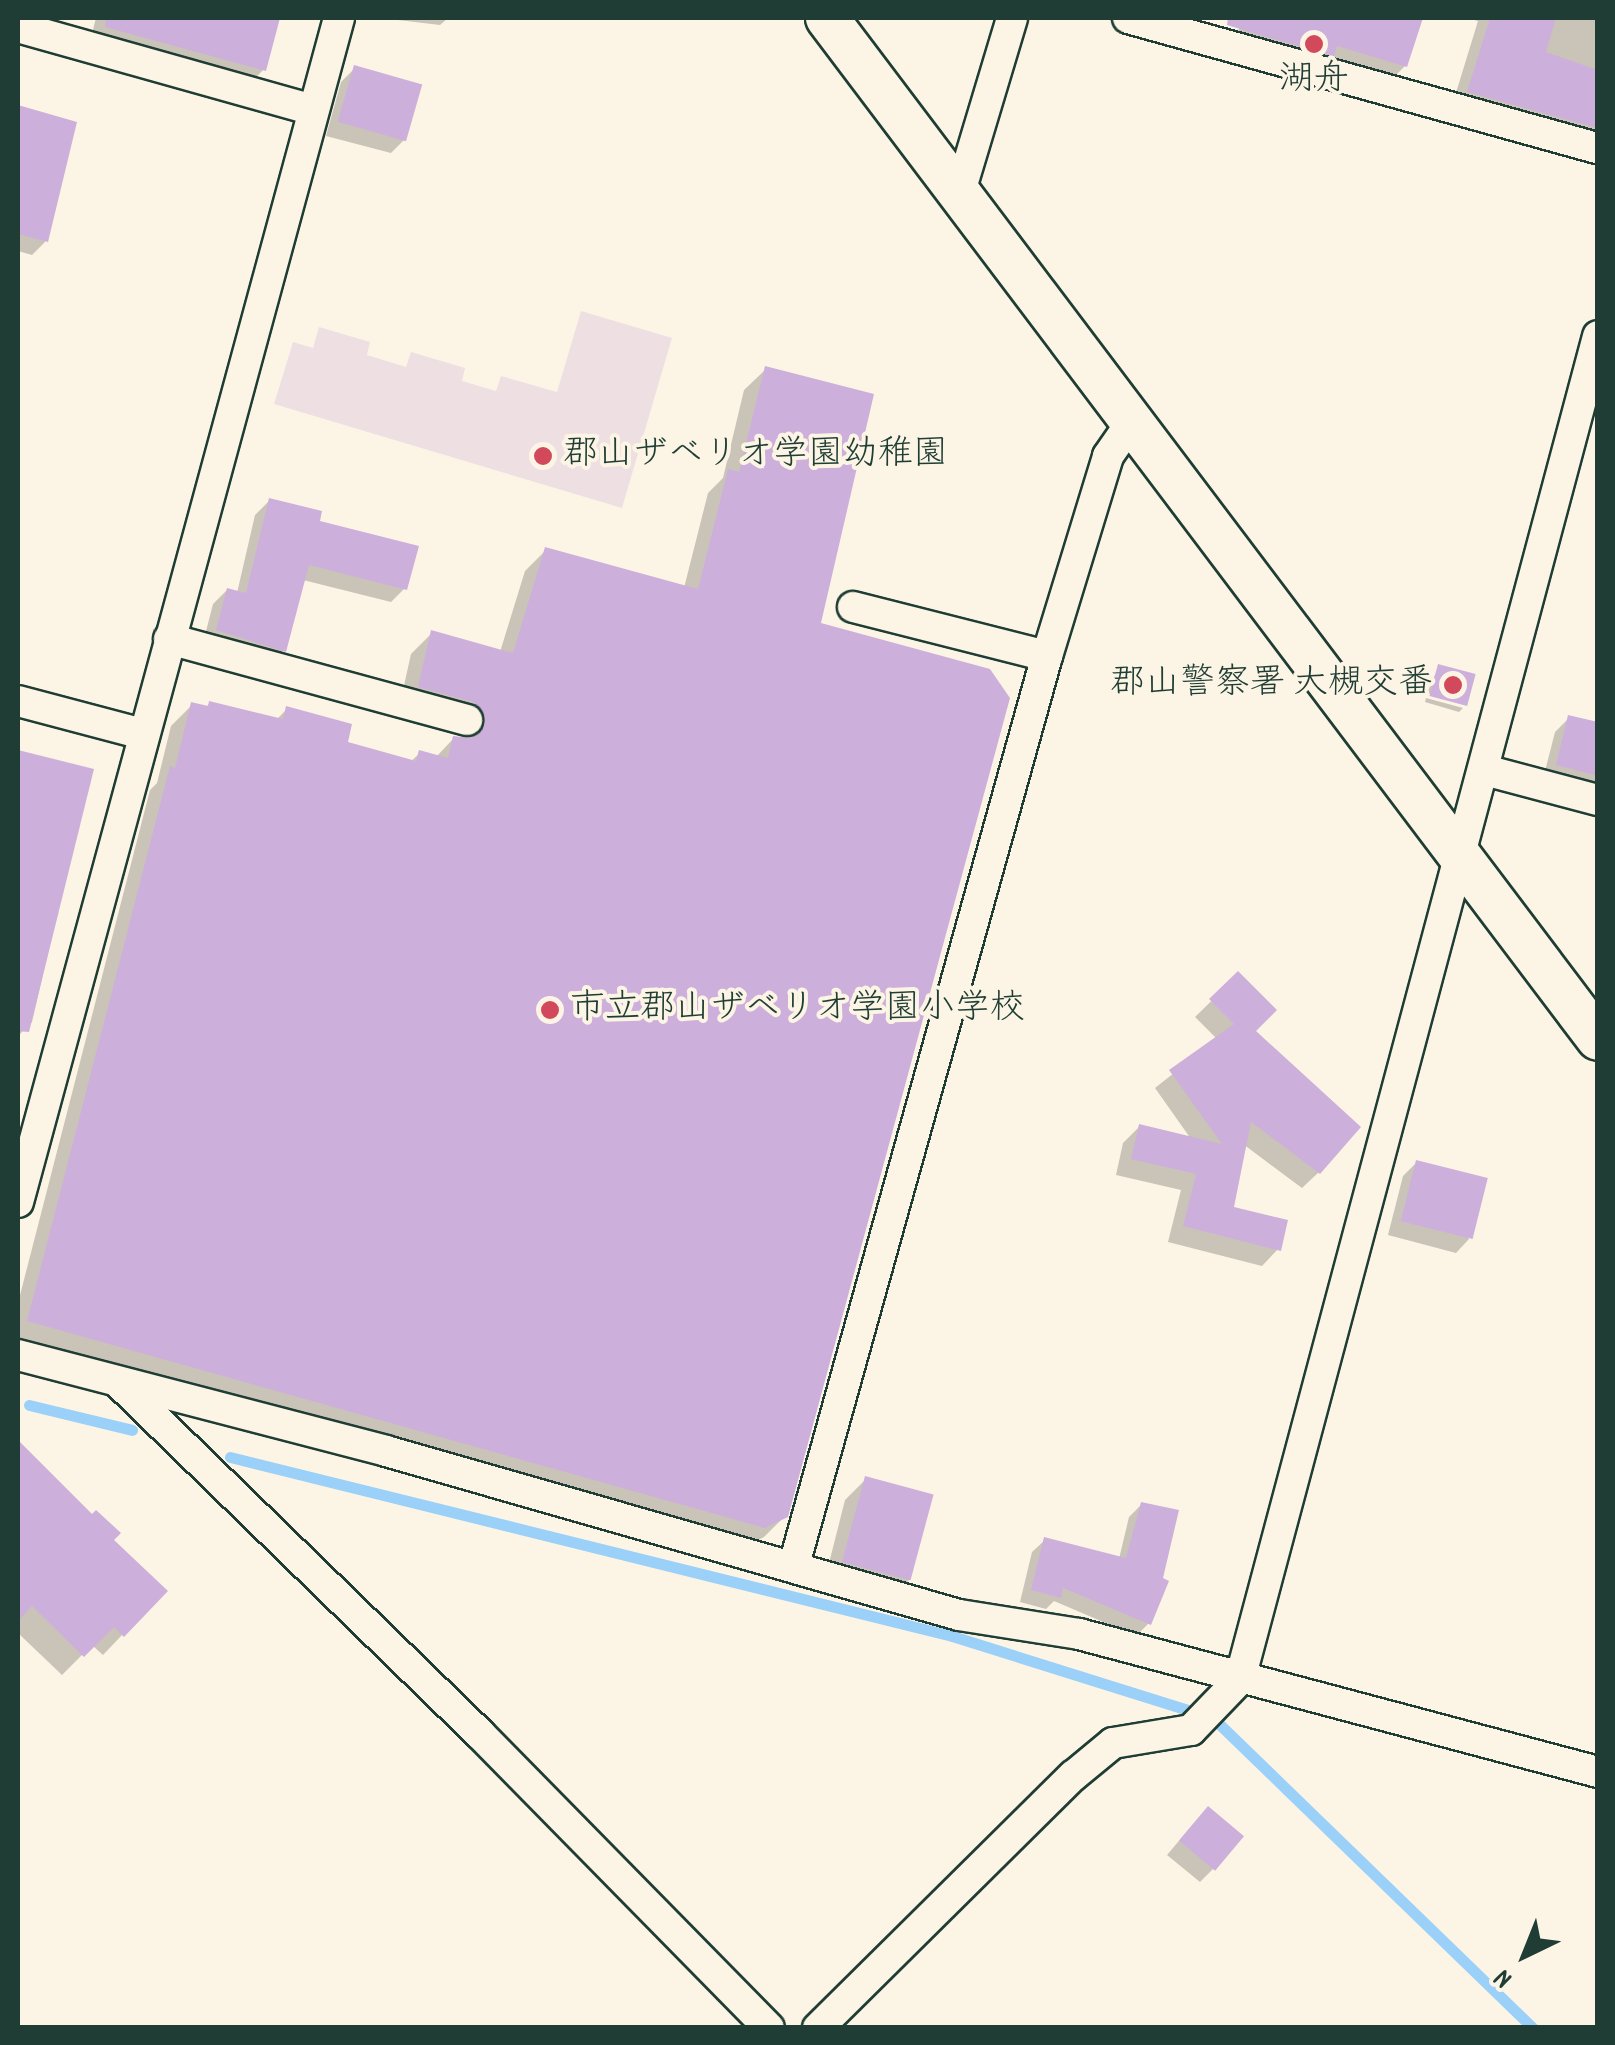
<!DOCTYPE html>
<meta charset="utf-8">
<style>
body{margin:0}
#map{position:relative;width:1615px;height:2045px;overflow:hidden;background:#fcf5e5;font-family:Dekko,"Klee One",sans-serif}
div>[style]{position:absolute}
.built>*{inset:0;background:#eee0e2}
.shadow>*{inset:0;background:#0003}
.stream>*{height:11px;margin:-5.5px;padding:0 5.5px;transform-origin:5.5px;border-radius:5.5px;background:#9bd0f9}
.building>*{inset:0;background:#cdafdb;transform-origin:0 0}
.roads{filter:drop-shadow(2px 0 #1f3d34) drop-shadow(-2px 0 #1f3d34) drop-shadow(0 2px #1f3d34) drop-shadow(0 -2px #1f3d34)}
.street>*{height:30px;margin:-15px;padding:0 15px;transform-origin:15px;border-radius:15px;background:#fcf5e5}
.secondary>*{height:42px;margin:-21px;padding:0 21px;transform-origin:21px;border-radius:21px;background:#fcf5e5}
.dots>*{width:28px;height:28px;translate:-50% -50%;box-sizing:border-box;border:5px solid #fcf5e5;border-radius:50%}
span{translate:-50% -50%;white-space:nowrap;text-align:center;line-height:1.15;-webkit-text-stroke:8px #fcf5e5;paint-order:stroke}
.poi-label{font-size:35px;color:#1f3d34}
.left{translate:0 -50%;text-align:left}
.right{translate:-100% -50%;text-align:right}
.frame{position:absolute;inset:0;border:20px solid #1f3d34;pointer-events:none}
.north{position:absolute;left:1475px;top:1905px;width:100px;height:100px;-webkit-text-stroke:8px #fcf5e5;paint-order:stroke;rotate:223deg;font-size:28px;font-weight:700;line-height:40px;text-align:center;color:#1f3d34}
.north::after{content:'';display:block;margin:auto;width:35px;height:45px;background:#1f3d34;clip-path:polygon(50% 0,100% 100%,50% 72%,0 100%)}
</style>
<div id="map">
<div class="built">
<div style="clip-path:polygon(581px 311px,672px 338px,622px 508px,274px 404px,293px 342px,313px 348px,319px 327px,370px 342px,367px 355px,406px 367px,411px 352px,465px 368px,462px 381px,496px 391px,501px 376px,557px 392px)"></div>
</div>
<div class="shadow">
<div style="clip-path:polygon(96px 18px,278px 18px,264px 69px,243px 91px,88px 49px)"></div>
<div style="clip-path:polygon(381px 18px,448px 18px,440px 25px)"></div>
<div style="clip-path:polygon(1242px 18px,1420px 18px,1405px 66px,1388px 83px,1233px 49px)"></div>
<div style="clip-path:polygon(1468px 18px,1598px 18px,1598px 150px,1451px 109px,1478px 21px)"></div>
<div style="clip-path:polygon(355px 68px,405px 139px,391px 153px,326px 136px,341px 82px)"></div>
<div style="clip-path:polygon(18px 107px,74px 123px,45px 242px,32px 255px,18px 251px)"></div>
<div style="clip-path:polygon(766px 369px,786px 1515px,764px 1537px,742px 1548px,18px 1345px,18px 1303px,150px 790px,157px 783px,171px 726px,192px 705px,205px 708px,210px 703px,276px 720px,287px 709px,344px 744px,410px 762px,420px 753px,436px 757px,454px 738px,467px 740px,452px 723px,399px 708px,411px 654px,432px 633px,500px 652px,525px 571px,546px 550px,684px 588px,708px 493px,723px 478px,744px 390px)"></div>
<div style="clip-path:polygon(269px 501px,405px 588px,391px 602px,303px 580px,284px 650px,270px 664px,203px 643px,213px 604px,227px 590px,237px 593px,255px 515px)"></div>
<div style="clip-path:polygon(1439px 666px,1465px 703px,1427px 693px)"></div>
<div style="clip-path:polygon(1426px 698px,1463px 708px,1459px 712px,1425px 702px)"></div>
<div style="clip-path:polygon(1569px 718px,1598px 724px,1598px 794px,1543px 779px,1555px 732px)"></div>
<div style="clip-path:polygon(18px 752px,90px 771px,32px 1022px,18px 1036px)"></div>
<div style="clip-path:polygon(1238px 975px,1252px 1031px,1319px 1172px,1302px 1188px,1243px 1144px,1231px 1208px,1278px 1249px,1262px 1266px,1168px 1242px,1181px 1190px,1116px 1175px,1123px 1143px,1139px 1127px,1191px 1139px,1155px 1088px,1217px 1039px,1195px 1017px)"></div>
<div style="clip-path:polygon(1417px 1162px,1469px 1239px,1456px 1253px,1388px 1235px,1403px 1176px)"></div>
<div style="clip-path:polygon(18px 1443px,164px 1591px,103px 1655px,92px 1645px,62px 1675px,18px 1633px)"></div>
<div style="clip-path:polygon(866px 1479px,910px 1579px,888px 1600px,824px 1583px,845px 1500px)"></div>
<div style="clip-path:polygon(1142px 1504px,1149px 1623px,1136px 1636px,1054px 1601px,1046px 1609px,1020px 1602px,1032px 1552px,1045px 1540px,1119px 1559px,1129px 1517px)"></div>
<div style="clip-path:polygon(1194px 1823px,1213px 1869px,1200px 1882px,1167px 1855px)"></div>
</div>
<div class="stream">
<div style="left:29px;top:1405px;width:106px;rotate:13.6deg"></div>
<div style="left:230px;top:1457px;width:744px;rotate:13.92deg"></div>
<div style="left:952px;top:1636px;width:274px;rotate:17.4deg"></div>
<div style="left:1213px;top:1718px;width:446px;rotate:44.1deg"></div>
</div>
<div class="building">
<div style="clip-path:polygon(106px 18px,280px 18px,266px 71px,105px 27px)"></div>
<div style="clip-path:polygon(1228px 18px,1423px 18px,1407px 67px,1337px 46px,1334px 56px,1260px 35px,1227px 25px)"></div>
<div style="clip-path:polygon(1490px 18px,1556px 18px,1546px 52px,1598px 70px,1598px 128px,1467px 92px)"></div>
<div style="left:354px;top:65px;width:71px;height:59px;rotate:16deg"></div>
<div style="clip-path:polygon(18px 105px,77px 122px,48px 242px,18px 234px)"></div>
<div style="clip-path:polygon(765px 366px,874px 394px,821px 623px,990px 669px,1010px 698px,788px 1517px,765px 1528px,27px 1321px,170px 766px,175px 768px,191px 702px,208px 706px,209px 701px,283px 719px,286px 706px,352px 724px,348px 742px,416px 761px,419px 750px,448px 758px,453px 736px,471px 738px,479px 734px,485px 716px,473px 702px,418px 687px,431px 630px,513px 653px,545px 547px,698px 589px,728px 469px,739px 472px)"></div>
<div style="clip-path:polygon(269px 498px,322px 511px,320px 521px,419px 546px,407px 590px,309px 565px,286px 652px,216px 630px,227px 588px,246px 593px)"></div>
<div style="left:1438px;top:664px;width:39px;height:33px;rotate:15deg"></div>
<div style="clip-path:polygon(1568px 715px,1598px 722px,1598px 776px,1556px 765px)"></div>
<div style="clip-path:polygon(18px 750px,94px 769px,29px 1032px,18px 1031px)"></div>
<div style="clip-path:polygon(1238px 971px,1277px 1010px,1256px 1031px,1361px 1127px,1320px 1174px,1251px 1122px,1234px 1207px,1288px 1220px,1281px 1251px,1183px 1226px,1196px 1174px,1131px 1159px,1139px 1124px,1222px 1144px,1169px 1070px,1234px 1024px,1209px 999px)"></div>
<div style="left:1416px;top:1160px;width:74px;height:63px;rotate:14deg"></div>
<div style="clip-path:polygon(18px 1440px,92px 1514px,96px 1510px,121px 1533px,114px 1540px,168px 1591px,124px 1637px,114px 1627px,84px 1657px,32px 1606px,18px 1621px)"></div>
<div style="left:865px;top:1476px;width:71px;height:89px;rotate:15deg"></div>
<div style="clip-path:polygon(1141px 1502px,1179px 1510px,1163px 1578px,1169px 1581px,1151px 1625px,1063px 1588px,1061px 1598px,1031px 1590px,1044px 1537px,1126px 1558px)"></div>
<div style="left:1208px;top:1806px;width:47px;height:45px;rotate:40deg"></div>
</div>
<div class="roads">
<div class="street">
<div style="left:1128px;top:18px;width:488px;rotate:15.5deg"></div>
<div style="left:18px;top:27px;width:306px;rotate:15.7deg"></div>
<div style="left:959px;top:195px;width:185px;rotate:-73.3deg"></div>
<div style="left:853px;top:607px;width:200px;rotate:14.2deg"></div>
<div style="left:169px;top:639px;width:309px;rotate:15.2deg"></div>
<div style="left:18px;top:701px;width:129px;rotate:14.8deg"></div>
<div style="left:1485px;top:770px;width:117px;rotate:14.9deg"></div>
<div style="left:18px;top:1202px;width:1227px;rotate:-74.83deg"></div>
<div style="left:18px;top:1355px;width:380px;rotate:14.6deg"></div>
<div style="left:386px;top:1451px;width:596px;rotate:15.97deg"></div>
<div style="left:959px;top:1615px;width:121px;rotate:9deg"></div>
<div style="left:1079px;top:1634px;width:537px;rotate:14.89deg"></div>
<div style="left:120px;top:1384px;width:502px;rotate:44.19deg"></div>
<div style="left:480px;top:1734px;width:412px;rotate:45.5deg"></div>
<div style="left:794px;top:1565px;width:944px;rotate:-74.45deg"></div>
<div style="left:1047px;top:656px;width:209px;rotate:-73deg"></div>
<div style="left:1108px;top:456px;width:40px;rotate:-55.1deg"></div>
<div style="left:818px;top:2028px;width:359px;rotate:-44.7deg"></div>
<div style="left:1073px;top:1776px;width:52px;rotate:-39.5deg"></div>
<div style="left:1113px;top:1743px;width:79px;rotate:-9.5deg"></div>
<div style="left:1191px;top:1730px;width:71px;rotate:-46.1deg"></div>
<div style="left:1240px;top:1679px;width:1390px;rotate:-75.07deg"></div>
</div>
<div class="secondary">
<div style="left:827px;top:18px;width:1279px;rotate:52.94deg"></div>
</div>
</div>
<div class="dots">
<div style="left:1314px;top:44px;background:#d1495b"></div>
<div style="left:543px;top:456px;background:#d1495b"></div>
<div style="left:1453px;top:685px;background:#d1495b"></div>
<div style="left:550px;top:1010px;background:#d1495b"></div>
</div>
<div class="poi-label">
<span style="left:1314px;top:81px">湖舟</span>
<span class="left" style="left:563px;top:456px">郡山ザベリオ学園幼稚園</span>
<span class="right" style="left:1433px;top:685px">郡山警察署 大槻交番</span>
<span class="left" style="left:570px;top:1010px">市立郡山ザベリオ学園小学校</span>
</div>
<div class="frame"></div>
<div class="north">N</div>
</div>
